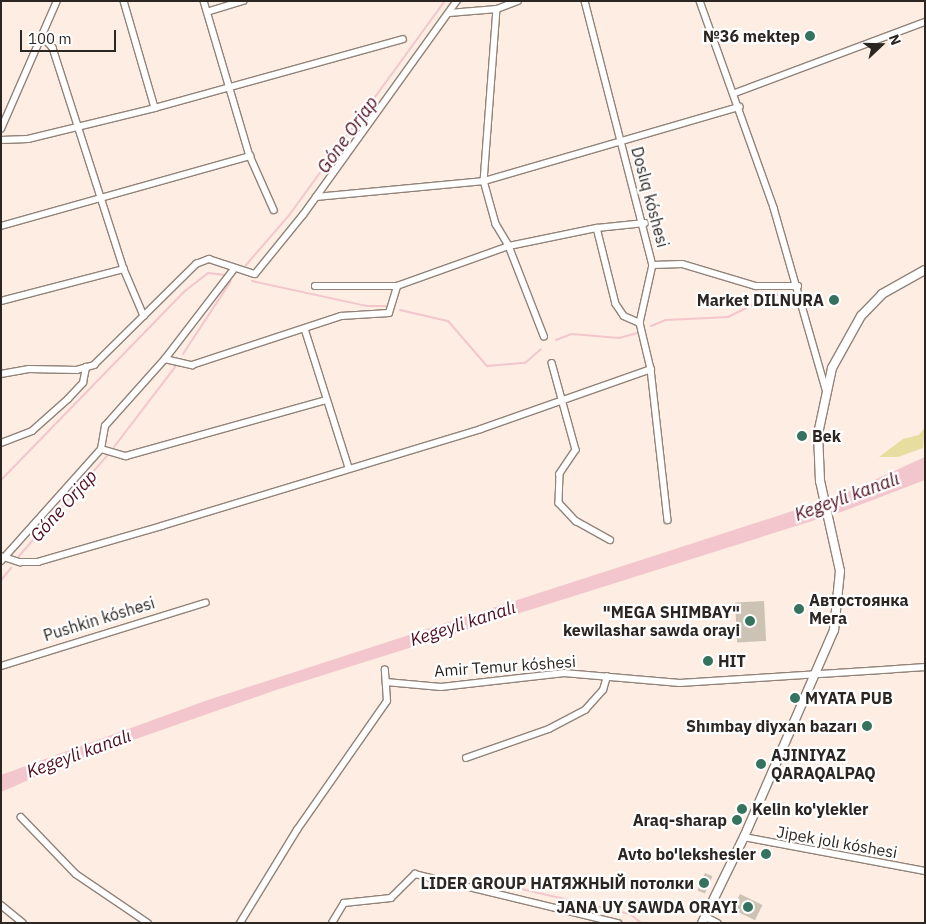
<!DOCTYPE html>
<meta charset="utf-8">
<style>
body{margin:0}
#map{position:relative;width:926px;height:924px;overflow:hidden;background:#fdede2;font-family:"IBM Plex Sans",sans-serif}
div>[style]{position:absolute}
.green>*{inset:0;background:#e7dd9f}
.water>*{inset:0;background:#f3c6cd}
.stream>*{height:2px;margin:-1px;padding:0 1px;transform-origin:1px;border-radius:1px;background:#f3c6cd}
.building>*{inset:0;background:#ccc3b4;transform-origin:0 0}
.roads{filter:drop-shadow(1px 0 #918379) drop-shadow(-1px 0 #918379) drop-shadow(0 1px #918379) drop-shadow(0 -1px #918379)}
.minor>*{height:5.5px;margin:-2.75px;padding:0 2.75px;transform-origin:2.75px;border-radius:2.75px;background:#fff}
.secondary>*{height:8px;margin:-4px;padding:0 4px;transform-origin:4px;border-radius:4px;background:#fff}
.dots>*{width:14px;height:14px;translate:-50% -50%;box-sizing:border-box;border:2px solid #fff;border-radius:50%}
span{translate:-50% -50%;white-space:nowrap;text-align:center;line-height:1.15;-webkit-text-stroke:4.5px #fff;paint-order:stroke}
.poi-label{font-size:16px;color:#2c2622;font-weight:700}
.right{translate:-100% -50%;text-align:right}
.left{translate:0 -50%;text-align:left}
.street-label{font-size:16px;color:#2c2622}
.water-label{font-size:18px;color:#500f22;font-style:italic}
.frame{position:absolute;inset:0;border:2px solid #2c2622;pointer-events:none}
.north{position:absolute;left:856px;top:20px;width:50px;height:50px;-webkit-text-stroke:4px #fff;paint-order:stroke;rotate:69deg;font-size:14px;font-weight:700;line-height:20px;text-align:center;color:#2c2622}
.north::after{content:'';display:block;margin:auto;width:18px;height:22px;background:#2c2622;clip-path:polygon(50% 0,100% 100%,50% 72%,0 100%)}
.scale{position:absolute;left:20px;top:30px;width:96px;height:22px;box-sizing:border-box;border:2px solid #2c2622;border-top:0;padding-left:6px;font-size:15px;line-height:18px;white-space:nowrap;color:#2c2622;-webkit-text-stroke:4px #fff;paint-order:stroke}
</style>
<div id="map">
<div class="green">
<div style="clip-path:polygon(925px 427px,923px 448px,898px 457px,879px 457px,903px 439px,919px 435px)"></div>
</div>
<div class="water">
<div style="clip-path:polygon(925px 457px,925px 480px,844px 511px,279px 689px,70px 762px,1px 792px,1px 775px,37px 762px,208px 700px,839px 496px)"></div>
</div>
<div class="stream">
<div style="left:246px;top:265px;width:67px;rotate:-49.2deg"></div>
<div style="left:290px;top:214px;width:263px;rotate:-54deg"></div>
<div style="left:252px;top:281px;width:118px;rotate:12.3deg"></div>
<div style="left:367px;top:306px;width:20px"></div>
<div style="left:400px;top:310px;width:49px;rotate:12.9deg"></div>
<div style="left:448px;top:321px;width:60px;rotate:49.1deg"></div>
<div style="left:487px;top:366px;width:38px;rotate:-5deg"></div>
<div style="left:525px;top:363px;width:21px;rotate:-41deg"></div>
<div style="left:651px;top:326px;width:16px;rotate:-22deg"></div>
<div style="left:666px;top:320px;width:62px;rotate:-2.8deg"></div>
<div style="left:728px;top:317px;width:52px;rotate:-26.1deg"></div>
<div style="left:775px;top:294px;width:22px;rotate:18deg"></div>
<div style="left:556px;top:340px;width:17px;rotate:-21deg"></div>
<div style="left:572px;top:334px;width:47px;rotate:4.9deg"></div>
<div style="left:619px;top:338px;width:20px;rotate:-15deg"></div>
<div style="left:183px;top:354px;width:87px;rotate:-56.7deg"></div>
<div style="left:114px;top:447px;width:102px;rotate:-52.6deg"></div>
<div style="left:1px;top:480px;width:264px;rotate:-45.8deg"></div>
<div style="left:185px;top:291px;width:29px;rotate:-38deg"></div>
<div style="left:208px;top:273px;width:17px;rotate:7deg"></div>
<div style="left:19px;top:556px;width:133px;rotate:-48.7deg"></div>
<div style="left:1px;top:580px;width:16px;rotate:-50deg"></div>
<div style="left:508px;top:886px;width:125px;rotate:12.9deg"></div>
<div style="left:630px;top:914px;width:14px;rotate:39deg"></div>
</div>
<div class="building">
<div style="left:764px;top:601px;width:40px;height:29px;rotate:87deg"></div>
<div style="left:705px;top:873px;width:8px;height:19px;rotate:23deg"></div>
<div style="left:740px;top:894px;width:25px;height:17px;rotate:26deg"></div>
</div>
<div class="roads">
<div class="minor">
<div style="left:124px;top:1px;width:111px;rotate:73.8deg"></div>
<div style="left:204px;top:1px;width:162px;rotate:73.5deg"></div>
<div style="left:250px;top:156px;width:59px;rotate:66deg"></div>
<div style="left:585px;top:1px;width:273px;rotate:75.6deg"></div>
<div style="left:653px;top:265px;width:59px;rotate:102.6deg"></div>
<div style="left:640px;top:323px;width:47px;rotate:76.6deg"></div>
<div style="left:651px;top:369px;width:152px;rotate:83.6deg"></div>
<div style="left:700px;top:1px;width:220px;rotate:70.3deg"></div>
<div style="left:774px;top:208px;width:188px;rotate:74deg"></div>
<div style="left:497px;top:9px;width:172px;rotate:94.3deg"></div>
<div style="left:484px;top:181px;width:45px;rotate:74.4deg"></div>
<div style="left:496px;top:224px;width:26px;rotate:59deg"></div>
<div style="left:509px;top:246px;width:97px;rotate:68.7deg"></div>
<div style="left:207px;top:12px;width:38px;rotate:-17deg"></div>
<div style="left:449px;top:13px;width:48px;rotate:-4.8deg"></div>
<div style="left:497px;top:9px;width:22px;rotate:-21deg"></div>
<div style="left:42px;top:36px;width:16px;rotate:47deg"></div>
<div style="left:53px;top:48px;width:232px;rotate:72.2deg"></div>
<div style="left:124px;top:269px;width:51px;rotate:66.9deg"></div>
<div style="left:735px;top:93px;width:203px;rotate:-20.5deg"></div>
<div style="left:1px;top:129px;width:140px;rotate:-66.4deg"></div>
<div style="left:1px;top:140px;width:27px;rotate:-2deg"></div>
<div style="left:28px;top:139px;width:131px;rotate:-13.7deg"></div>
<div style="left:155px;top:108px;width:257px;rotate:-15.5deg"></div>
<div style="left:316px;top:197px;width:169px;rotate:-5.4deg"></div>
<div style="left:484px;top:181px;width:266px;rotate:-16.2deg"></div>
<div style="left:1px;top:226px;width:259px;rotate:-15.7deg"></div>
<div style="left:597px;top:228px;width:78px;rotate:76deg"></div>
<div style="left:616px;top:304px;width:14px;rotate:56deg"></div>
<div style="left:624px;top:316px;width:17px;rotate:24deg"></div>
<div style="left:653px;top:265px;width:29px;rotate:-2deg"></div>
<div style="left:682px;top:264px;width:77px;rotate:16.6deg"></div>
<div style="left:756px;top:286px;width:42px"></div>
<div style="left:315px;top:286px;width:82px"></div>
<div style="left:397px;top:286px;width:119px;rotate:-19.7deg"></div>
<div style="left:509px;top:246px;width:90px;rotate:-11.6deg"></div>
<div style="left:597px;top:228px;width:48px;rotate:-5.9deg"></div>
<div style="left:1px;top:301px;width:127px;rotate:-14.6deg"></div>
<div style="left:305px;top:329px;width:146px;rotate:72.4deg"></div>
<div style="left:165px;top:359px;width:28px;rotate:13deg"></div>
<div style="left:192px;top:365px;width:157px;rotate:-18.2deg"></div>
<div style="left:341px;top:316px;width:48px;rotate:-3.6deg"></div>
<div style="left:389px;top:313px;width:28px;rotate:-73deg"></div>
<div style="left:552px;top:363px;width:90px;rotate:74.6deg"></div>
<div style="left:576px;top:450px;width:29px;rotate:124deg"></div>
<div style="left:560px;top:474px;width:29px;rotate:92deg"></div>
<div style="left:559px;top:503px;width:25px;rotate:47deg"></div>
<div style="left:576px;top:521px;width:39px;rotate:29deg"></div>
<div style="left:1px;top:374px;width:28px;rotate:-10deg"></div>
<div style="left:29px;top:369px;width:48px;rotate:1.2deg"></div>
<div style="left:77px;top:370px;width:18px;rotate:-16deg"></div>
<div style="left:94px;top:365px;width:144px;rotate:-44.7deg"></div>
<div style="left:196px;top:264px;width:14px;rotate:-21deg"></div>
<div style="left:209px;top:259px;width:48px;rotate:18.1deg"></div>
<div style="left:255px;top:274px;width:76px;rotate:-50.9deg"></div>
<div style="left:303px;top:215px;width:264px;rotate:-54.3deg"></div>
<div style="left:1px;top:443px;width:33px;rotate:-21deg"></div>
<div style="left:32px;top:431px;width:48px;rotate:-41.6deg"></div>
<div style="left:68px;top:399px;width:22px;rotate:-47deg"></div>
<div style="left:83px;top:383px;width:16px;rotate:-79deg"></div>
<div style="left:101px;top:449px;width:26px;rotate:16deg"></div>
<div style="left:126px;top:456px;width:208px;rotate:-15.6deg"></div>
<div style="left:1px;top:556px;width:20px;rotate:18deg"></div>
<div style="left:20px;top:562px;width:18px"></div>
<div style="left:38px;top:562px;width:129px;rotate:-16.2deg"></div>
<div style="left:162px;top:526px;width:333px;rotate:-16.9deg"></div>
<div style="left:481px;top:429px;width:180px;rotate:-19.4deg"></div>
<div style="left:1px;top:561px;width:150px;rotate:-48.2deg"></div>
<div style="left:101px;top:449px;width:23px;rotate:-80deg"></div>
<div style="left:105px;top:426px;width:90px;rotate:-48.2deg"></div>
<div style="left:165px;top:359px;width:113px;rotate:-52.5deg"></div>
<div style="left:1px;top:666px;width:214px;rotate:-17.2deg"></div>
<div style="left:386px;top:682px;width:55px;rotate:5.2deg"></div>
<div style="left:441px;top:687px;width:124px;rotate:-6.5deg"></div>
<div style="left:564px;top:673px;width:116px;rotate:4.9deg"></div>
<div style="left:680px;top:683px;width:246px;rotate:-3.7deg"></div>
<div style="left:466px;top:758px;width:88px;rotate:-19.3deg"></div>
<div style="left:549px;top:729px;width:41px;rotate:-27.8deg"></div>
<div style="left:585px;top:710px;width:27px;rotate:-48deg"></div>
<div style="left:603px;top:690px;width:14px;rotate:-73deg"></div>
<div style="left:21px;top:817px;width:79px;rotate:46deg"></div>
<div style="left:76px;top:874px;width:87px;rotate:34.2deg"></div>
<div style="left:744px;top:837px;width:184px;rotate:10.6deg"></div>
<div style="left:1px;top:905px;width:28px;rotate:39deg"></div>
<div style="left:706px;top:917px;width:13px;rotate:27deg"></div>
<div style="left:240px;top:923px;width:109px;rotate:-58.5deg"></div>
<div style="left:297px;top:830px;width:157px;rotate:-55.1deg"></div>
<div style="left:387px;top:701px;width:31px;rotate:-94deg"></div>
<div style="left:332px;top:923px;width:23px;rotate:-59deg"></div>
<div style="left:344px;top:903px;width:47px;rotate:-6.1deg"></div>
<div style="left:391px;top:898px;width:34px;rotate:-45deg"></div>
<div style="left:415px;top:874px;width:209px;rotate:13.6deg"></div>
</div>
<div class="secondary">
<div style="left:702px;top:923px;width:96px;rotate:-64deg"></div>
<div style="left:744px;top:837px;width:226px;rotate:-66.5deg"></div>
<div style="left:834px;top:630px;width:59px;rotate:-84.2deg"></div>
<div style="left:840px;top:571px;width:92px;rotate:-102.5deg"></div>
<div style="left:820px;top:481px;width:47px;rotate:-92.4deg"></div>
<div style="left:818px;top:434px;width:67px;rotate:-78deg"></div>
<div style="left:832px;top:368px;width:60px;rotate:-60.9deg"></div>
<div style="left:861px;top:316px;width:30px;rotate:-46deg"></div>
<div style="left:882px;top:294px;width:49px;rotate:-29.2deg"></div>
</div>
</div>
<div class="dots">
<div style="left:810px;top:36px;background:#35735f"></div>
<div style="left:834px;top:300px;background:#35735f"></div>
<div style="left:802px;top:436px;background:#35735f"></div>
<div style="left:799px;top:609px;background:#35735f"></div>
<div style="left:750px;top:621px;background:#35735f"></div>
<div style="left:708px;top:661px;background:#35735f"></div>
<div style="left:795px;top:698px;background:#35735f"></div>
<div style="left:867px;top:726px;background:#35735f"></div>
<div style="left:761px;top:764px;background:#35735f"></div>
<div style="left:742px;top:809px;background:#35735f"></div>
<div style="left:737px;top:820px;background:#35735f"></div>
<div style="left:766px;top:854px;background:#35735f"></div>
<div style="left:704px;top:883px;background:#35735f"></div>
<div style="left:748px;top:907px;background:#35735f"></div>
</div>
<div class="poi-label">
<span class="right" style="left:800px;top:36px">№36 mektep</span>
<span class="right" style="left:824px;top:300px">Market DILNURA</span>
<span class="left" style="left:812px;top:436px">Bek</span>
<span class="left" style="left:809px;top:609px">Автостоянка<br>Мега</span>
<span class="right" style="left:740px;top:621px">"MEGA SHIMBAY"<br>kewilashar sawda orayi</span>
<span class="left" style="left:718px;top:661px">HIT</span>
<span class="left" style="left:805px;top:698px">MYATA PUB</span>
<span class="right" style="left:857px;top:726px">Shımbay diyxan bazarı</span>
<span class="left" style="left:771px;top:764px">AJINIYAZ<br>QARAQALPAQ</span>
<span class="left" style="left:752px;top:809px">Kelin ko'ylekler</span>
<span class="right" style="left:727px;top:820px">Araq-sharap</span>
<span class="right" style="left:756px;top:854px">Avto bo'lekshesler</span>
<span class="right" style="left:694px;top:883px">LIDER GROUP НАТЯЖНЫЙ потолки</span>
<span class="right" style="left:738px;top:907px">JANA UY SAWDA ORAYI</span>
</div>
<div class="street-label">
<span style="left:650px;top:197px;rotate:75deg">Doslıq kóshesi</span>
<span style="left:99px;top:619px;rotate:-17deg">Pushkin kóshesi</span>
<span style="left:505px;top:666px;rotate:-4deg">Amir Temur kóshesi</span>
<span style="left:837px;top:842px;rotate:10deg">Jipek jolı kóshesi</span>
</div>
<div class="water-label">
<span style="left:348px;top:135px;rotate:-54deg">Góne Orjap</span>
<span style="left:847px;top:497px;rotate:-20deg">Kegeyli kanalı</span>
<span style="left:64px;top:506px;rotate:-48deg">Góne Orjap</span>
<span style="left:463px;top:624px;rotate:-18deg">Kegeyli kanalı</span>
<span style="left:79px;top:754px;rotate:-20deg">Kegeyli kanalı</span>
</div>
<div class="frame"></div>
<div class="north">N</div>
<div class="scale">100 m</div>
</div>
